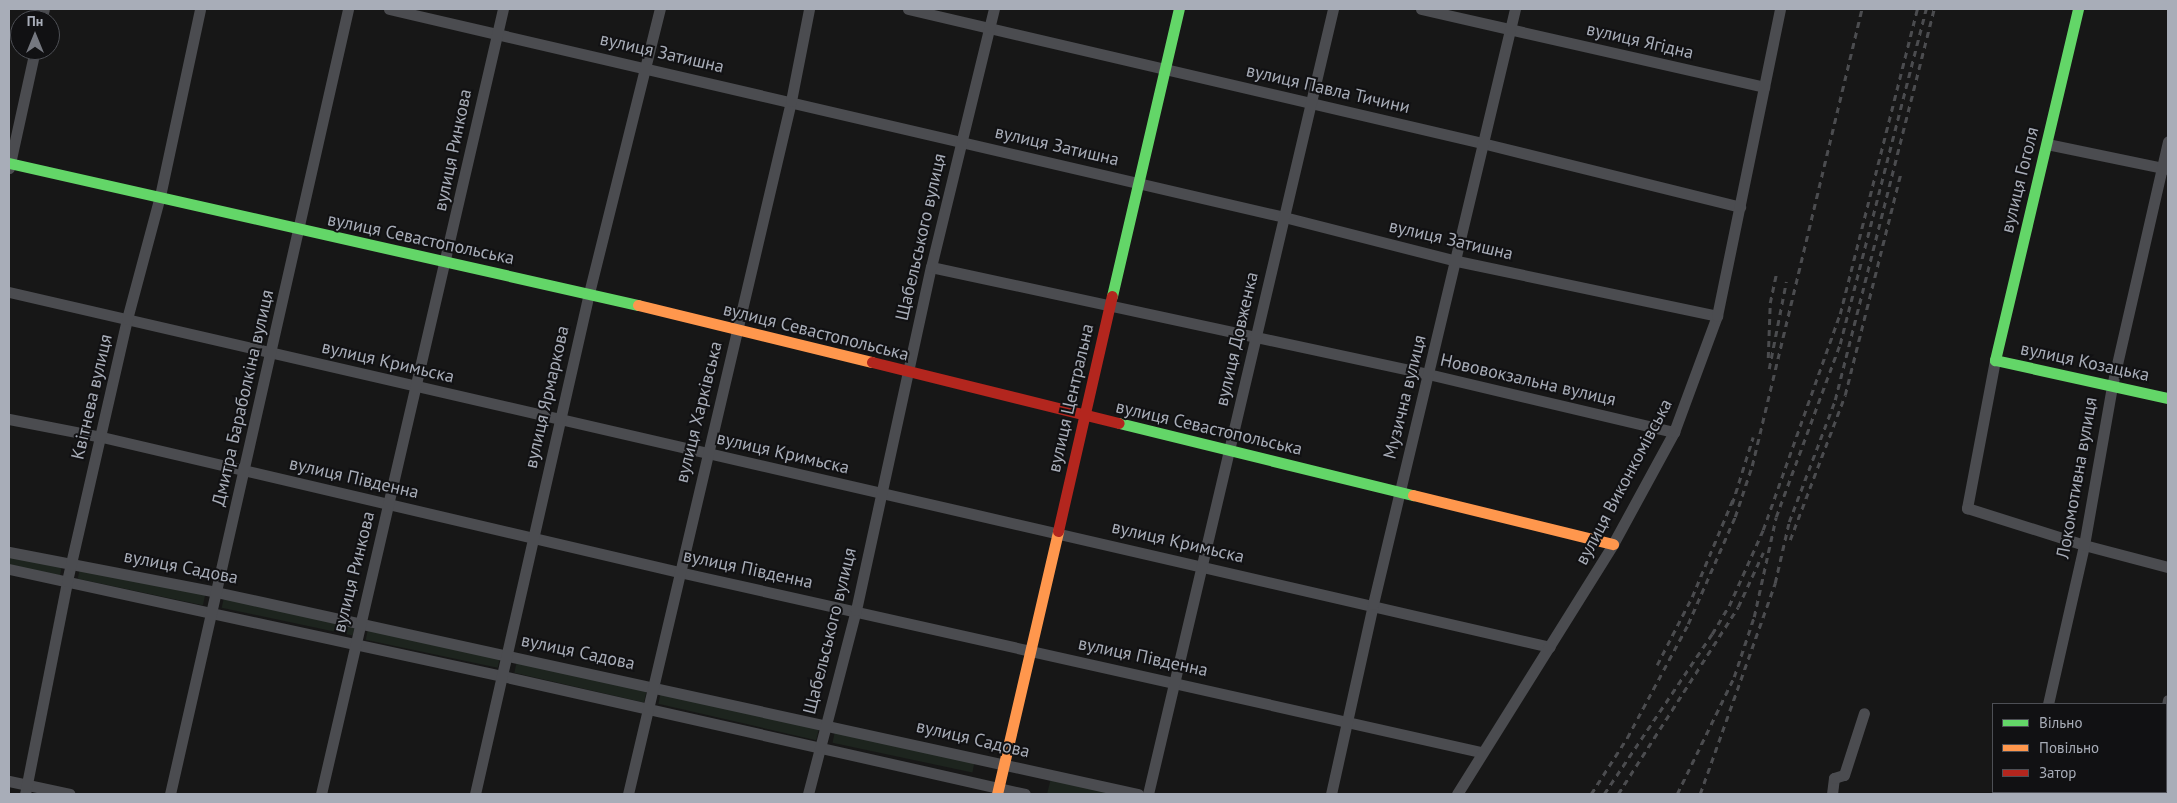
<!DOCTYPE html>
<meta charset="utf-8">
<style>
body{margin:0}
#map{position:relative;width:2177px;height:803px;overflow:hidden;background:#171717;font-family:"PT Sans",sans-serif}
div>[style]{position:absolute}
.green>*{inset:0;background:#1d241e;transform-origin:0 0}
.street>*{height:11px;margin:-5.5px;padding:0 5.5px;transform-origin:5.5px;border-radius:5.5px;background:#4b4c50}
.fast>*{height:11px;margin:-5.5px;padding:0 5.5px;transform-origin:5.5px;border-radius:5.5px;background:#63d668}
.slow>*{height:11px;margin:-5.5px;padding:0 5.5px;transform-origin:5.5px;border-radius:5.5px;background:#ff974d}
.jam>*{height:11px;margin:-5.5px;padding:0 5.5px;transform-origin:5.5px;border-radius:5.5px;background:#b3261e}
.rail>*{height:2.5px;margin-top:-1.25px;transform-origin:0;background:repeating-linear-gradient(90deg,#4b4c4f 0 6px,transparent 0 11px)}
span{translate:-50% -50%;white-space:nowrap;text-align:center;line-height:1.15;-webkit-text-stroke:4px #111113;paint-order:stroke}
.street-label{font-size:18px;color:#a8adb8}
.frame{position:absolute;inset:0;border:10px solid #a8adb8;pointer-events:none}
.legend{position:absolute;left:1992px;top:703px;width:175px;height:90px;box-sizing:border-box;background:#111113;border:1px solid #4d4f55;margin:0;padding:6px 9px;list-style:none;font-size:15px;color:#a8adb8}
.legend li{display:flex;align-items:center;gap:10px;height:25px}
.legend b{width:25px;border:1px solid #4d4f55}
.north{position:absolute;left:10px;top:10px;width:50px;height:50px;box-sizing:border-box;background:#111113;border:1px solid #4d4f55;border-radius:50%;rotate:0deg;font-size:14px;font-weight:700;line-height:20px;text-align:center;color:#a8adb8}
.north::after{content:'';display:block;margin:auto;width:18px;height:22px;background:#757880;clip-path:polygon(50% 0,100% 100%,50% 72%,0 100%)}
</style>
<div id="map">
<div class="green">
<div style="clip-path:polygon(9px 555px,62px 565px,60px 576px,9px 565px)"></div>
<div style="left:80px;top:568px;width:128px;height:11px;rotate:12deg"></div>
<div style="left:224px;top:597px;width:134px;height:11px;rotate:12deg"></div>
<div style="left:368px;top:629px;width:135px;height:11px;rotate:12deg"></div>
<div style="left:517px;top:661px;width:133px;height:12px;rotate:13deg"></div>
<div style="left:661px;top:692px;width:162px;height:12px;rotate:13deg"></div>
<div style="left:835px;top:731px;width:143px;height:12px;rotate:12deg"></div>
<div style="clip-path:polygon(1051px 778px,1122px 794px,1047px 794px)"></div>
</div>
<div class="street">
<div style="left:389px;top:9px;width:919px;rotate:13.08deg"></div>
<div style="left:1284px;top:217px;width:179px;rotate:14.3deg"></div>
<div style="left:1457px;top:261px;width:266px;rotate:11.9deg"></div>
<div style="left:908px;top:9px;width:589px;rotate:13.14deg"></div>
<div style="left:1482px;top:143px;width:266px;rotate:13.9deg"></div>
<div style="left:1421px;top:9px;width:352px;rotate:12.8deg"></div>
<div style="left:41px;top:20px;width:11px;rotate:-75deg"></div>
<div style="left:2047px;top:144px;width:124px;rotate:11.7deg"></div>
<div style="left:9px;top:168px;width:121px;rotate:-77.6deg"></div>
<div style="left:931px;top:267px;width:508px;rotate:12.15deg"></div>
<div style="left:1428px;top:374px;width:253px;rotate:13.3deg"></div>
<div style="left:9px;top:292px;width:1581px;rotate:12.97deg"></div>
<div style="left:1995px;top:360px;width:151px;rotate:100.7deg"></div>
<div style="left:1967px;top:508px;width:123px;rotate:17.5deg"></div>
<div style="left:2084px;top:545px;width:87px;rotate:14.7deg"></div>
<div style="left:9px;top:419px;width:95px;rotate:11deg"></div>
<div style="left:102px;top:437px;width:593px;rotate:13.17deg"></div>
<div style="left:679px;top:572px;width:822px;rotate:12.65deg"></div>
<div style="left:9px;top:552px;width:211px;rotate:10.9deg"></div>
<div style="left:216px;top:592px;width:944px;rotate:12.36deg"></div>
<div style="left:9px;top:569px;width:504px;rotate:12.25deg"></div>
<div style="left:502px;top:676px;width:536px;rotate:12.71deg"></div>
<div style="left:2048px;top:704px;width:163px;rotate:-77.2deg"></div>
<div style="left:2084px;top:545px;width:161px;rotate:-80deg"></div>
<div style="left:2112px;top:386px;width:251px;rotate:-77.1deg"></div>
<div style="left:2166px;top:710px;width:10px;rotate:-79deg"></div>
<div style="left:9px;top:781px;width:62px;rotate:12deg"></div>
<div style="left:2166px;top:782px;width:2px"></div>
<div style="left:25px;top:794px;width:217px;rotate:-78.8deg"></div>
<div style="left:67px;top:581px;width:269px;rotate:-77.1deg"></div>
<div style="left:127px;top:319px;width:127px;rotate:-75deg"></div>
<div style="left:160px;top:196px;width:191px;rotate:-77.9deg"></div>
<div style="left:170px;top:794px;width:805px;rotate:-77.22deg"></div>
<div style="left:321px;top:794px;width:806px;rotate:-76.95deg"></div>
<div style="left:475px;top:794px;width:514px;rotate:-77.18deg"></div>
<div style="left:589px;top:293px;width:293px;rotate:-76deg"></div>
<div style="left:628px;top:794px;width:712px;rotate:-76.76deg"></div>
<div style="left:791px;top:101px;width:94px;rotate:-78.9deg"></div>
<div style="left:808px;top:794px;width:190px;rotate:-75.4deg"></div>
<div style="left:856px;top:610px;width:351px;rotate:-77.7deg"></div>
<div style="left:931px;top:267px;width:266px;rotate:-76.3deg"></div>
<div style="left:1148px;top:794px;width:807px;rotate:-76.74deg"></div>
<div style="left:1331px;top:794px;width:195px;rotate:-77.5deg"></div>
<div style="left:1373px;top:604px;width:612px;rotate:-76.58deg"></div>
<div style="left:1457px;top:794px;width:295px;rotate:-58deg"></div>
<div style="left:1613px;top:544px;width:128px;rotate:-61.4deg"></div>
<div style="left:1674px;top:432px;width:124px;rotate:-69.7deg"></div>
<div style="left:1717px;top:316px;width:313px;rotate:-78.4deg"></div>
<div style="left:1832px;top:794px;width:16px;rotate:-83deg"></div>
<div style="left:1834px;top:778px;width:10px;rotate:-17deg"></div>
<div style="left:1844px;top:775px;width:65px;rotate:-72.1deg"></div>
<div style="left:2027px;top:794px;width:2px;rotate:-63deg"></div>
<div style="left:2147px;top:794px;width:2px;rotate:-90deg"></div>
</div>
<div class="fast">
<div style="left:2078px;top:9px;width:361px;rotate:103.3deg"></div>
<div style="left:1995px;top:360px;width:177px;rotate:12.4deg"></div>
<div style="left:9px;top:163px;width:645px;rotate:12.72deg"></div>
<div style="left:1112px;top:296px;width:295px;rotate:-76.9deg"></div>
<div style="left:1119px;top:423px;width:303px;rotate:13.8deg"></div>
</div>
<div class="slow">
<div style="left:638px;top:305px;width:241px;rotate:13.7deg"></div>
<div style="left:1413px;top:495px;width:206px;rotate:13.8deg"></div>
<div style="left:997px;top:794px;width:270px;rotate:-76.9deg"></div>
</div>
<div class="jam">
<div style="left:872px;top:362px;width:254px;rotate:13.9deg"></div>
<div style="left:1058px;top:531px;width:241px;rotate:-77.1deg"></div>
</div>
<div class="rail">
<div style="left:1768px;top:358px;width:55px;rotate:-87.9deg"></div>
<div style="left:1770px;top:303px;width:29px;rotate:-78deg"></div>
<div style="left:1769px;top:369px;width:89px;rotate:-78.9deg"></div>
<div style="left:1732px;top:504px;width:70px;rotate:-72.6deg"></div>
<div style="left:1790px;top:540px;width:155px;rotate:-69.2deg"></div>
<div style="left:1845px;top:395px;width:230px;rotate:-75.9deg"></div>
<div style="left:1657px;top:665px;width:76px;rotate:-62.8deg"></div>
<div style="left:1692px;top:597px;width:106px;rotate:-67.3deg"></div>
<div style="left:1591px;top:794px;width:67px;rotate:-57.3deg"></div>
<div style="left:1627px;top:738px;width:129px;rotate:-61.8deg"></div>
<div style="left:1688px;top:624px;width:117px;rotate:-66.3deg"></div>
<div style="left:1735px;top:517px;width:54px;rotate:-71.6deg"></div>
<div style="left:1752px;top:466px;width:470px;rotate:-76.5deg"></div>
<div style="left:1604px;top:794px;width:193px;rotate:-56deg"></div>
<div style="left:1712px;top:634px;width:33px;rotate:-59deg"></div>
<div style="left:1729px;top:606px;width:83px;rotate:-65.9deg"></div>
<div style="left:1763px;top:530px;width:229px;rotate:-70.4deg"></div>
<div style="left:1840px;top:314px;width:315px;rotate:-75.8deg"></div>
<div style="left:1618px;top:794px;width:222px;rotate:-57.3deg"></div>
<div style="left:1738px;top:607px;width:60px;rotate:-65.2deg"></div>
<div style="left:1677px;top:794px;width:130px;rotate:-64deg"></div>
<div style="left:1734px;top:677px;width:63px;rotate:-71.6deg"></div>
<div style="left:1754px;top:617px;width:102px;rotate:-77.6deg"></div>
<div style="left:1776px;top:517px;width:184px;rotate:-69.7deg"></div>
<div style="left:1840px;top:344px;width:346px;rotate:-75.6deg"></div>
<div style="left:1700px;top:794px;width:224px;rotate:-70.4deg"></div>
<div style="left:1775px;top:583px;width:63px;rotate:-77.1deg"></div>
<div style="left:1789px;top:522px;width:130px;rotate:-69.3deg"></div>
<div style="left:1835px;top:400px;width:403px;rotate:-75.8deg"></div>
</div>
<div class="street-label">
<span style="left:1640px;top:41px;rotate:13deg">вулиця Ягідна</span>
<span style="left:662px;top:53px;rotate:13deg">вулиця Затишна</span>
<span style="left:1328px;top:89px;rotate:13deg">вулиця Павла Тичини</span>
<span style="left:1057px;top:146px;rotate:13deg">вулиця Затишна</span>
<span style="left:453px;top:150px;rotate:-78deg">вулиця Ринкова</span>
<span style="left:2020px;top:180px;rotate:-76deg">вулиця Гоголя</span>
<span style="left:921px;top:237px;rotate:-77deg">Щабельського вулиця</span>
<span style="left:421px;top:239px;rotate:12deg">вулиця Севастопольська</span>
<span style="left:1451px;top:240px;rotate:13deg">вулиця Затишна</span>
<span style="left:816px;top:332px;rotate:14deg">вулиця Севастопольська</span>
<span style="left:1237px;top:339px;rotate:-77deg">вулиця Довженка</span>
<span style="left:388px;top:362px;rotate:13deg">вулиця Кримьска</span>
<span style="left:2085px;top:362px;rotate:12deg">вулиця Козацька</span>
<span style="left:1528px;top:380px;rotate:13deg">Нововокзальна вулиця</span>
<span style="left:92px;top:397px;rotate:-77deg">Квітнева вулиця</span>
<span style="left:547px;top:397px;rotate:-77deg">вулиця Ярмаркова</span>
<span style="left:1405px;top:397px;rotate:-76deg">Музична вулиця</span>
<span style="left:243px;top:398px;rotate:-77deg">Дмитра Бараболкіна вулиця</span>
<span style="left:1071px;top:398px;rotate:-77deg">вулиця Центральна</span>
<span style="left:699px;top:412px;rotate:-76deg">вулиця Харківська</span>
<span style="left:1209px;top:428px;rotate:13deg">вулиця Севастопольська</span>
<span style="left:783px;top:453px;rotate:13deg">вулиця Кримьска</span>
<span style="left:354px;top:478px;rotate:13deg">вулиця Південна</span>
<span style="left:2077px;top:478px;rotate:-80deg">Локомотивна вулиця</span>
<span style="left:1624px;top:482px;rotate:-62deg">вулиця Виконкомівська</span>
<span style="left:1178px;top:542px;rotate:13deg">вулиця Кримьска</span>
<span style="left:181px;top:567px;rotate:11deg">вулиця Садова</span>
<span style="left:748px;top:569px;rotate:12deg">вулиця Південна</span>
<span style="left:354px;top:572px;rotate:-76deg">вулиця Ринкова</span>
<span style="left:830px;top:631px;rotate:-76deg">Щабельського вулиця</span>
<span style="left:578px;top:652px;rotate:12deg">вулиця Садова</span>
<span style="left:1143px;top:657px;rotate:12deg">вулиця Південна</span>
<span style="left:973px;top:739px;rotate:13deg">вулиця Садова</span>
</div>
<div class="frame"></div>
<ul class="legend">
<li><b style="height:6px;background:#63d668"></b>Вільно</li>
<li><b style="height:6px;background:#ff974d"></b>Повільно</li>
<li><b style="height:6px;background:#b3261e"></b>Затор</li>
</ul>
<div class="north">Пн</div>
</div>
